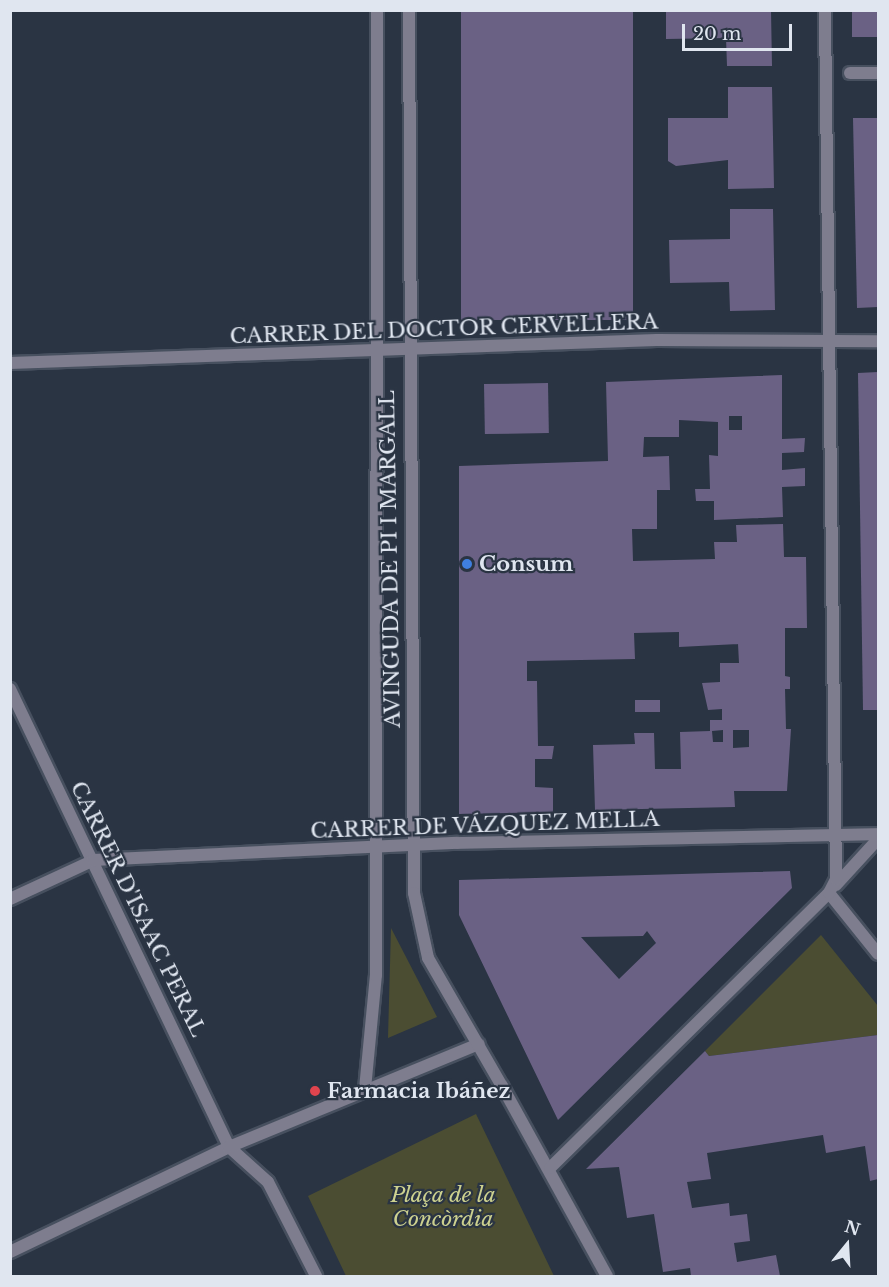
<!DOCTYPE html>
<meta charset="utf-8">
<style>
body{margin:0}
#map{position:relative;width:889px;height:1287px;overflow:hidden;background:#2a3443;font-family:"Libre Baskerville",serif}
div>[style]{position:absolute}
.green>*{inset:0;background:#4b4d32}
.building>*{inset:0;background:#6a6184;transform-origin:0 0}
.roads{filter:drop-shadow(2px 0 #47505f) drop-shadow(-2px 0 #47505f) drop-shadow(0 2px #47505f) drop-shadow(0 -2px #47505f)}
.pedestrian>*{height:12px;margin:-6px;padding:0 6px;transform-origin:6px;border-radius:6px;background:#7e7d8e}
.minor>*{height:12px;margin:-6px;padding:0 6px;transform-origin:6px;border-radius:6px;background:#7e7d8e}
.tertiary>*{height:12px;margin:-6px;padding:0 6px;transform-origin:6px;border-radius:6px;background:#7e7d8e}
.dots>*{width:16px;height:16px;translate:-50% -50%;box-sizing:border-box;border:3px solid #2a3443;border-radius:50%}
span{translate:-50% -50%;white-space:nowrap;text-align:center;line-height:1.15;-webkit-text-stroke:4.5px #2a3443;paint-order:stroke}
.street-label{font-size:21px;color:#e0e6f0}
.poi-label{font-size:21px;color:#e0e6f0;font-weight:700}
.left{translate:0 -50%;text-align:left}
.park-label{font-size:21px;color:#cdd18f;font-style:italic}
.frame{position:absolute;inset:0;border:12px solid #e0e6f0;pointer-events:none}
.north{position:absolute;left:817px;top:1215px;width:60px;height:60px;-webkit-text-stroke:4px #2a3443;paint-order:stroke;rotate:18deg;font-size:16px;font-weight:700;line-height:24px;text-align:center;color:#e0e6f0}
.north::after{content:'';display:block;margin:auto;width:21px;height:27px;background:#e0e6f0;clip-path:polygon(50% 0,100% 100%,50% 72%,0 100%)}
.scale{position:absolute;left:682px;top:24px;width:110px;height:27px;box-sizing:border-box;border:3px solid #e0e6f0;border-top:0;padding-left:8px;font-size:18px;line-height:21px;white-space:nowrap;color:#e0e6f0;-webkit-text-stroke:4px #2a3443;paint-order:stroke}
</style>
<div id="map">
<div class="green">
<div style="clip-path:polygon(391px 928px,437px 1017px,388px 1038px)"></div>
<div style="clip-path:polygon(821px 935px,878px 1006px,878px 1035px,709px 1056px,705px 1051px)"></div>
<div style="clip-path:polygon(476px 1114px,554px 1276px,346px 1276px,308px 1196px)"></div>
</div>
<div class="building">
<div style="left:461px;top:10px;width:172px;height:310px"></div>
<div style="clip-path:polygon(666px 10px,771px 10px,772px 66px,727px 66px,726px 38px,666px 39px)"></div>
<div style="left:852px;top:10px;width:26px;height:27px"></div>
<div style="clip-path:polygon(728px 87px,772px 87px,774px 188px,728px 189px,728px 160px,676px 166px,668px 161px,668px 118px,728px 118px)"></div>
<div style="clip-path:polygon(853px 118px,878px 118px,878px 307px,857px 308px)"></div>
<div style="clip-path:polygon(730px 209px,773px 209px,775px 310px,730px 311px,729px 282px,670px 283px,669px 240px,730px 239px)"></div>
<div style="clip-path:polygon(878px 372px,878px 710px,863px 710px,858px 373px)"></div>
<div style="clip-path:polygon(evenodd,782px 375px,782px 439px,805px 438px,804px 452px,782px 453px,782px 470px,805px 468px,805px 486px,782px 487px,783px 517px,714px 520px,714px 501px,696px 501px,695px 489px,710px 489px,709px 455px,718px 456px,718px 422px,679px 420px,679px 437px,644px 437px,643px 457px,669px 456px,670px 490px,657px 490px,657px 529px,632px 529px,633px 561px,715px 559px,714px 542px,737px 542px,736px 525px,783px 524px,784px 557px,806px 557px,807px 628px,785px 628px,785px 676px,790px 677px,790px 689px,785px 689px,786px 729px,791px 729px,787px 791px,734px 791px,735px 807px,595px 810px,593px 745px,635px 744px,634px 733px,654px 733px,655px 769px,681px 769px,680px 732px,710px 731px,710px 720px,722px 720px,722px 709px,708px 710px,702px 683px,720px 682px,720px 663px,739px 663px,738px 644px,679px 647px,679px 632px,634px 633px,635px 659px,527px 661px,527px 681px,537px 681px,538px 746px,554px 746px,552px 759px,535px 759px,535px 787px,553px 788px,553px 812px,459px 814px,459px 466px,608px 461px,606px 382px,782px 375px,729px 416px,742px 416px,742px 430px,729px 430px,729px 416px,782px 375px,723px 730px,723px 742px,713px 742px,712px 731px,723px 730px,782px 375px,733px 730px,749px 730px,749px 747px,733px 748px,733px 730px)"></div>
<div style="left:548px;top:383px;width:50px;height:64px;rotate:89deg"></div>
<div style="left:635px;top:700px;width:25px;height:12px"></div>
<div style="clip-path:polygon(evenodd,790px 871px,792px 888px,558px 1120px,459px 915px,459px 880px,790px 871px,647px 931px,656px 943px,619px 979px,581px 937px,643px 936px,647px 931px)"></div>
<div style="clip-path:polygon(878px 1035px,878px 1179px,870px 1181px,865px 1146px,826px 1153px,823px 1135px,707px 1153px,711px 1179px,687px 1182px,692px 1208px,729px 1203px,730px 1216px,747px 1214px,750px 1241px,734px 1243px,737px 1262px,776px 1255px,780px 1276px,691px 1276px,690px 1268px,663px 1272px,654px 1214px,627px 1218px,619px 1167px,586px 1169px,705px 1051px,709px 1056px)"></div>
</div>
<div class="roads">
<div class="pedestrian">
<div style="left:850px;top:73px;width:28px"></div>
<div style="left:829px;top:893px;width:78px;rotate:51.2deg"></div>
</div>
<div class="minor">
<div style="left:10px;top:363px;width:647px;rotate:-2.04deg"></div>
<div style="left:657px;top:340px;width:221px;rotate:0.3deg"></div>
<div style="left:10px;top:689px;width:508px;rotate:64.44deg"></div>
<div style="left:229px;top:1147px;width:52px;rotate:41.9deg"></div>
<div style="left:268px;top:1182px;width:106px;rotate:62.9deg"></div>
<div style="left:836px;top:885px;width:62px;rotate:-47.6deg"></div>
<div style="left:10px;top:899px;width:93px;rotate:-24.9deg"></div>
<div style="left:94px;top:860px;width:363px;rotate:-2.7deg"></div>
<div style="left:457px;top:843px;width:421px;rotate:-1.2deg"></div>
<div style="left:502px;top:1086px;width:217px;rotate:61.1deg"></div>
<div style="left:550px;top:1168px;width:392px;rotate:-44.6deg"></div>
<div style="left:829px;top:893px;width:16px;rotate:-63deg"></div>
<div style="left:836px;top:879px;width:869px;rotate:-90.73deg"></div>
<div style="left:10px;top:1252px;width:243px;rotate:-25.6deg"></div>
<div style="left:229px;top:1147px;width:270px;rotate:-22.4deg"></div>
</div>
<div class="tertiary">
<div style="left:409px;top:10px;width:883px;rotate:89.68deg"></div>
<div style="left:414px;top:893px;width:66px;rotate:77.8deg"></div>
<div style="left:428px;top:958px;width:148px;rotate:60deg"></div>
<div style="left:365px;top:1089px;width:115px;rotate:-84.5deg"></div>
<div style="left:376px;top:975px;width:965px;rotate:-89.94deg"></div>
</div>
</div>
<div class="dots">
<div style="left:467px;top:564px;background:#3f7fe0"></div>
<div style="left:315px;top:1091px;background:#e0444e"></div>
</div>
<div class="street-label">
<span style="left:444px;top:329px;rotate:-2deg">CARRER DEL DOCTOR CERVELLERA</span>
<span style="left:390px;top:559px;rotate:-91deg">AVINGUDA DE PI I MARGALL</span>
<span style="left:485px;top:825px;rotate:-2deg">CARRER DE VÁZQUEZ MELLA</span>
<span style="left:138px;top:909px;rotate:64deg">CARRER D'ISAAC PERAL</span>
</div>
<div class="poi-label">
<span class="left" style="left:479px;top:564px">Consum</span>
<span class="left" style="left:327px;top:1091px">Farmacia Ibáñez</span>
</div>
<div class="park-label">
<span style="left:443px;top:1207px">Plaça de la<br>Concòrdia</span>
</div>
<div class="frame"></div>
<div class="north">N</div>
<div class="scale">20 m</div>
</div>
